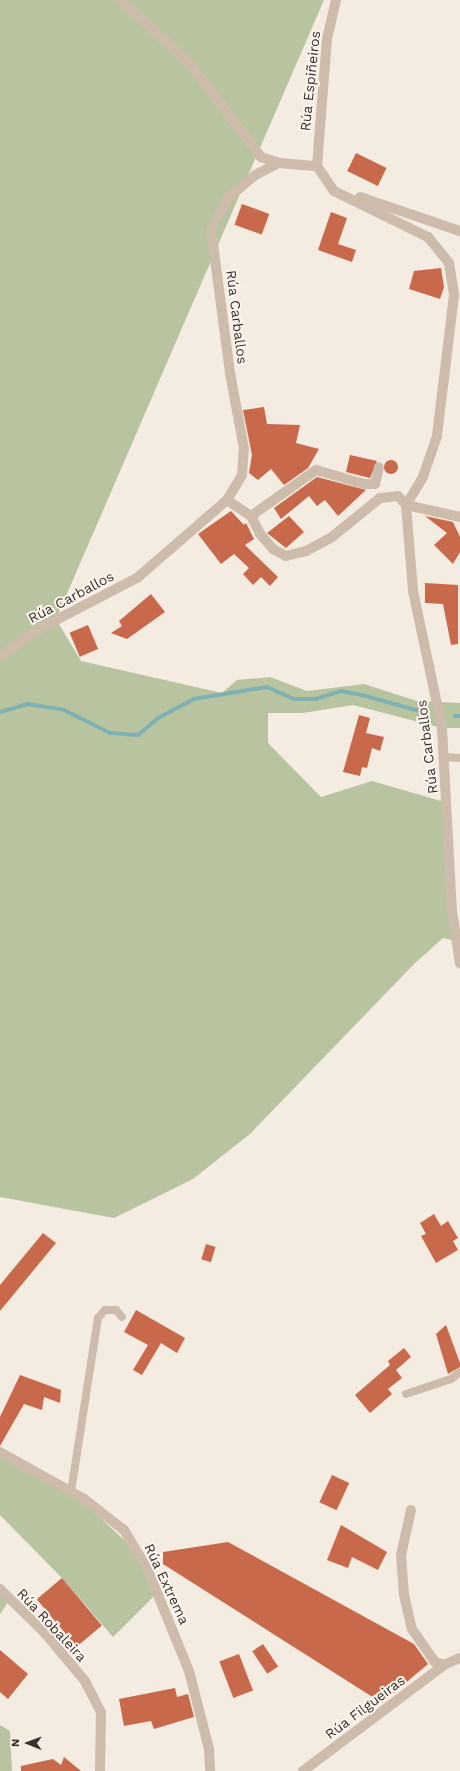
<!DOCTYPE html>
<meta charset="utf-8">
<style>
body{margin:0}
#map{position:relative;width:460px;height:1771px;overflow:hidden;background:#f4ebe1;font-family:"Work Sans",sans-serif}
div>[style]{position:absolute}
.green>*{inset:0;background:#b8c4a0}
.stream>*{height:4px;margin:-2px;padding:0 2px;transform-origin:2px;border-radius:2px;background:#7fb0b2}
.building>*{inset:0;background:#c8694b;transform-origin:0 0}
.round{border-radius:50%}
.service>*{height:8px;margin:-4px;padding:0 4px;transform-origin:4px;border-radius:4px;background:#cdbbac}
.minor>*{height:10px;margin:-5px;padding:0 5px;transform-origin:5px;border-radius:5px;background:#cdbbac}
span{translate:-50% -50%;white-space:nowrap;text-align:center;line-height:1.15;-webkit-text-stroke:4px #fbf5ee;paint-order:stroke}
.street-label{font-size:14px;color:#3b302b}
.north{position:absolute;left:8px;top:1723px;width:40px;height:40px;-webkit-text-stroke:3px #fbf5ee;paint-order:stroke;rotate:271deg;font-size:11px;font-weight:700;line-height:16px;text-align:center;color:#3b302b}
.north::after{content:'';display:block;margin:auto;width:14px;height:18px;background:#3b302b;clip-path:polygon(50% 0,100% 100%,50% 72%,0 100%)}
</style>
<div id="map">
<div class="green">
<div style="clip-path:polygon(0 0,324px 0,56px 619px,81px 661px,222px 693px,237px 680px,270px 677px,307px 691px,364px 684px,417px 701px,460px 703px,460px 728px,442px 728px,353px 705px,303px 713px,268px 713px,268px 743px,321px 797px,372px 781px,448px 803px,456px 941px,443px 938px,414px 964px,250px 1134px,193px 1179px,114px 1218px,0 1197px)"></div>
<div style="clip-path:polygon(0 1457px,76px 1495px,138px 1553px,158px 1592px,113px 1637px,62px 1578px,0 1515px)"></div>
<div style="clip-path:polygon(0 1593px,8px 1602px,0 1614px)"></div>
<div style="clip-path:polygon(0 1725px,10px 1731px,12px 1771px,0 1771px)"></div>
</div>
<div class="stream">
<div style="left:0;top:712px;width:29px;rotate:-16deg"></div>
<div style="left:28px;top:704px;width:36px;rotate:9deg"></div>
<div style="left:64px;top:710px;width:51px;rotate:26.6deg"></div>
<div style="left:110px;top:733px;width:28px;rotate:4deg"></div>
<div style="left:138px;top:735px;width:26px;rotate:-40deg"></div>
<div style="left:158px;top:718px;width:41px;rotate:-27.8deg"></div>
<div style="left:194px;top:699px;width:74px;rotate:-9.3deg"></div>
<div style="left:267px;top:687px;width:30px;rotate:24deg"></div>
<div style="left:294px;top:699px;width:21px"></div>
<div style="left:315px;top:699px;width:27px;rotate:-17deg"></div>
<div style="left:341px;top:691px;width:21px;rotate:11deg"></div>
<div style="left:362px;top:695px;width:63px;rotate:15.6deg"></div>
<div style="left:455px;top:716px;width:5px"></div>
</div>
<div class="building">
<div style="left:356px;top:153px;width:34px;height:20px;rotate:26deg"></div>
<div style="left:242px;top:204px;width:29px;height:22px;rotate:20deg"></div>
<div style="clip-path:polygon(331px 212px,347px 218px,338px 244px,356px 250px,352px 262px,318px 250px)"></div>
<div style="clip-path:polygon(441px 268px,444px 287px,440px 299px,409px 289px,414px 271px)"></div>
<div style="clip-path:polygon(264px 407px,267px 424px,300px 425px,296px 443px,319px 449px,308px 468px,284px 485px,271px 469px,258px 480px,249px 473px,252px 455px,243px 410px)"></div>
<div style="clip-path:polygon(350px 455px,377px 461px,370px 478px,346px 472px)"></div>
<div class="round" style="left:384px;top:460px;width:14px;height:14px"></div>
<div style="clip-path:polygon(317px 477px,366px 490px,338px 516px,325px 500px,317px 506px,309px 496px,281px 519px,274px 508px)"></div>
<div style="clip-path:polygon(231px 511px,244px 525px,246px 523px,254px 539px,245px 545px,278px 577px,270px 586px,261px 577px,253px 585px,243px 574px,249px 568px,234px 554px,221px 564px,198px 534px)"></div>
<div style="clip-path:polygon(289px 516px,304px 532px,286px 548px,267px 533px)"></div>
<div style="clip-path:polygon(425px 516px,453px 522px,460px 537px,460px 552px,453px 564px,434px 545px,447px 533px)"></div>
<div style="clip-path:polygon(425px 583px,458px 585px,458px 644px,451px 645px,443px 604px,425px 603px)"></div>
<div style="clip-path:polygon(151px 594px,165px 612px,127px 639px,111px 633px,122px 626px,119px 621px)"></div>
<div style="left:88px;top:625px;width:26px;height:20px;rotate:67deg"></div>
<div style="clip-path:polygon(359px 715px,370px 718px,366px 733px,384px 737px,380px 751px,372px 748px,367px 768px,362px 767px,360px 776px,343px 772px)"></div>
<div style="clip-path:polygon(434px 1214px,441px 1226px,448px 1221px,458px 1238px,453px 1241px,458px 1250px,436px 1263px,421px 1236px,426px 1234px,420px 1223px)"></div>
<div style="clip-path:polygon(43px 1233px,56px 1243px,0 1311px,0 1285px)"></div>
<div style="left:206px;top:1244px;width:10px;height:16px;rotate:17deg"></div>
<div style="clip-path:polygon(136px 1310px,185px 1338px,177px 1353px,161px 1343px,142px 1375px,133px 1370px,148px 1345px,124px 1332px)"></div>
<div style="clip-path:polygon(446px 1325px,460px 1363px,460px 1367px,448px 1374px,436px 1334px)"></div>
<div style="clip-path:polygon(404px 1348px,411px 1357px,396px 1370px,402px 1378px,388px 1389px,392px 1394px,370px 1413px,355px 1395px,390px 1365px,388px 1361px)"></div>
<div style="clip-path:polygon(20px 1375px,61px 1390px,60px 1403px,44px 1397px,42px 1410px,24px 1404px,0 1446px,0 1417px)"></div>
<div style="left:332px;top:1475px;width:19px;height:30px;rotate:25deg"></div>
<div style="clip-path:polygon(341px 1525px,387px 1552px,378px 1570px,352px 1557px,348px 1568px,327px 1560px)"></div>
<div style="clip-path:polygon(228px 1542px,414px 1644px,428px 1664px,382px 1703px,163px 1564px,163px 1552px)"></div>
<div style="left:62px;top:1578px;width:62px;height:33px;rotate:50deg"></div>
<div style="left:263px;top:1644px;width:27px;height:13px;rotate:56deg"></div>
<div style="clip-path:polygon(0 1650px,28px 1674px,8px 1699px,0 1692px)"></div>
<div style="left:239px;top:1654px;width:39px;height:21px;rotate:69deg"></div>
<div style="clip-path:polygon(175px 1688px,177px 1697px,188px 1694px,194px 1717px,154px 1729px,151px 1721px,124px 1726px,119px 1699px)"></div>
<div style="clip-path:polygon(64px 1757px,81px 1771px,21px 1771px,21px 1766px,53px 1759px,61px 1765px)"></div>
</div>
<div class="service">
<div style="left:444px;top:757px;width:16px;rotate:4deg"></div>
<div style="left:406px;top:1394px;width:47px;rotate:-18.4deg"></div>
<div style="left:451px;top:1379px;width:11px;rotate:-38deg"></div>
<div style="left:71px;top:1492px;width:176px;rotate:-81.2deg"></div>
<div style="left:98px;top:1318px;width:11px;rotate:-49deg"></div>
<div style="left:105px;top:1310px;width:11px"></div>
<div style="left:116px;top:1310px;width:9px;rotate:49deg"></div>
</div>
<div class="minor">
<div style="left:121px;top:0;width:96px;rotate:42.9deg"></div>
<div style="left:191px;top:65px;width:116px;rotate:52.7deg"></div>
<div style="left:261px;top:157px;width:19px;rotate:18deg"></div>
<div style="left:279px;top:163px;width:38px;rotate:5deg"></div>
<div style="left:317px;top:166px;width:30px;rotate:56deg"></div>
<div style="left:334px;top:191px;width:105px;rotate:26.1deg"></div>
<div style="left:428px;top:237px;width:33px;rotate:51deg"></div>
<div style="left:449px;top:263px;width:32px;rotate:81deg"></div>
<div style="left:454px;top:295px;width:142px;rotate:96.9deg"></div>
<div style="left:437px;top:436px;width:43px;rotate:108.9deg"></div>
<div style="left:423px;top:477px;width:33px;rotate:121deg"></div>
<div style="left:406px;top:505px;width:86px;rotate:85.3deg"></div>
<div style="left:413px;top:591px;width:140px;rotate:78deg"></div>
<div style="left:442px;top:728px;width:183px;rotate:86.9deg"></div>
<div style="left:452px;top:911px;width:53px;rotate:81.3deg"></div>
<div style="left:317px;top:166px;width:127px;rotate:-85.5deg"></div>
<div style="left:327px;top:39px;width:40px;rotate:-77deg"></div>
<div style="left:360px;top:197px;width:106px;rotate:18.8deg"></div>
<div style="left:227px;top:500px;width:29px;rotate:34deg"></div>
<div style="left:251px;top:516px;width:20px;rotate:63deg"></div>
<div style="left:260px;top:534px;width:20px;rotate:49deg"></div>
<div style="left:273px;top:549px;width:15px;rotate:28deg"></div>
<div style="left:286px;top:556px;width:21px;rotate:-14deg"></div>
<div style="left:306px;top:551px;width:30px;rotate:-28deg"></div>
<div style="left:332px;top:537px;width:62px;rotate:-39.1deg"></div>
<div style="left:380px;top:498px;width:18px;rotate:-6deg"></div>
<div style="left:398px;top:496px;width:12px;rotate:48deg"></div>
<div style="left:406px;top:505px;width:55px;rotate:12.5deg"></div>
<div style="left:251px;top:516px;width:80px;rotate:-35.3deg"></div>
<div style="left:316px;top:470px;width:50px;rotate:16.3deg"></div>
<div style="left:364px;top:484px;width:11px"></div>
<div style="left:375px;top:484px;width:17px;rotate:-77deg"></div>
<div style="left:0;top:657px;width:44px;rotate:-36.6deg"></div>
<div style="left:35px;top:631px;width:115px;rotate:-27.5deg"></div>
<div style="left:137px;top:578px;width:119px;rotate:-40.9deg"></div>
<div style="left:227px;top:500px;width:29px;rotate:-59deg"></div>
<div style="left:242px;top:475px;width:26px;rotate:-86deg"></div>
<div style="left:244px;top:449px;width:77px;rotate:-100.4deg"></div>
<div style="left:230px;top:373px;width:145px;rotate:-97.5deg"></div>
<div style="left:211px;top:229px;width:37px;rotate:-61deg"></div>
<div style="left:229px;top:197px;width:34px;rotate:-40deg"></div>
<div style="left:255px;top:175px;width:27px;rotate:-27deg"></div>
<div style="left:0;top:1452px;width:96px;rotate:29.2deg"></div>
<div style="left:84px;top:1499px;width:51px;rotate:37.8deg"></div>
<div style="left:124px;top:1530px;width:44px;rotate:58.8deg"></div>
<div style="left:147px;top:1568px;width:111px;rotate:67.8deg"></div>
<div style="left:189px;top:1671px;width:81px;rotate:75.6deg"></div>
<div style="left:209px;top:1749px;width:22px;rotate:87deg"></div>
<div style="left:411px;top:1510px;width:46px;rotate:102.5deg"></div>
<div style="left:401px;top:1555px;width:40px;rotate:85.7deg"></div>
<div style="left:404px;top:1595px;width:35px;rotate:77deg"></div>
<div style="left:412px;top:1629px;width:40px;rotate:55.1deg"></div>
<div style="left:435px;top:1662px;width:9px;rotate:18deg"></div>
<div style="left:0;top:1589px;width:62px;rotate:44.3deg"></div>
<div style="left:44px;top:1632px;width:64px;rotate:50.1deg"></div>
<div style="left:85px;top:1681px;width:35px;rotate:63deg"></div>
<div style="left:101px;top:1712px;width:59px;rotate:91deg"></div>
<div style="left:303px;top:1771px;width:176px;rotate:-36.9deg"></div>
<div style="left:444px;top:1665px;width:17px;rotate:-24deg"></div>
</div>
<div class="street-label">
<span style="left:310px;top:81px;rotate:-84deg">Rúa Espiñeiros</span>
<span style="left:237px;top:317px;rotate:83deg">Rúa Carballos</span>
<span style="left:71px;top:597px;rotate:-28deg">Rúa Carballos</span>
<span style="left:427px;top:747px;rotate:-97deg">Rúa Carballos</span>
<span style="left:167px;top:1584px;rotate:65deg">Rúa Extrema</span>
<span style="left:52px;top:1625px;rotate:47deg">Rúa Robaleira</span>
<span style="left:365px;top:1707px;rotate:-37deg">Rúa Filgueiras</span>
</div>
<div class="north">N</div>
</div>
